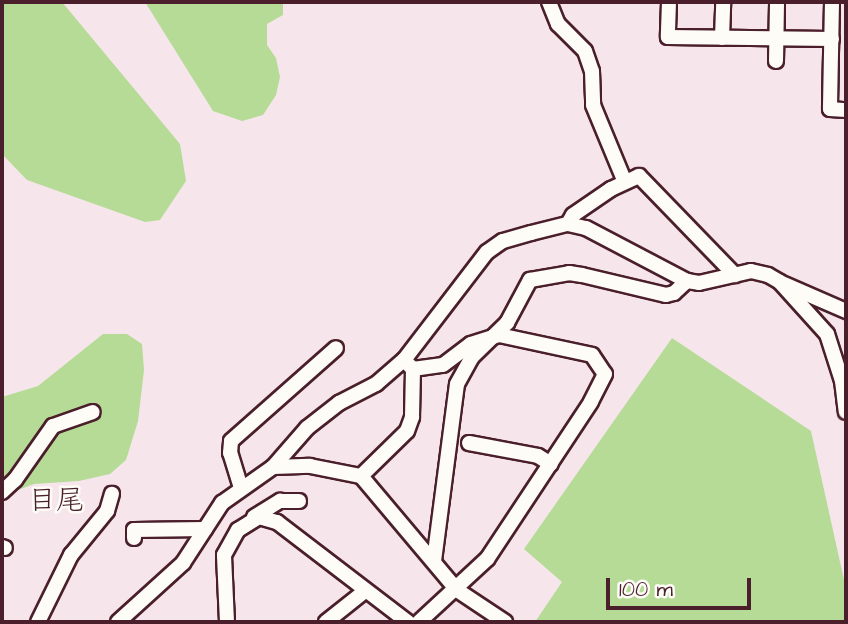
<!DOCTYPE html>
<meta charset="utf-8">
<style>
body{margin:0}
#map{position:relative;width:848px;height:624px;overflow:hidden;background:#f6e6eb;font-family:"Architects Daughter","Klee One",sans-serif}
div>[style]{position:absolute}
.green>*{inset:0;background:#b5db96}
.roads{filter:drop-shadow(2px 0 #4a1f2b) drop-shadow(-2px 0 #4a1f2b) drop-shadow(0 2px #4a1f2b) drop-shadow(0 -2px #4a1f2b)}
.minor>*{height:14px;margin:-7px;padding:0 7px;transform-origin:7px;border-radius:7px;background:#fdfcf7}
span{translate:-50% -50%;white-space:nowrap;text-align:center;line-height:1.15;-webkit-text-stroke:5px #fdfcf7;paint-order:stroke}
.quarter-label{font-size:28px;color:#4a1f2b}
.frame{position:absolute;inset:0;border:4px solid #4a1f2b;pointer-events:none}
.scale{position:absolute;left:606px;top:578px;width:145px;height:32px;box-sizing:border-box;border:4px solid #4a1f2b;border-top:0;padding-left:9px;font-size:21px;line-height:24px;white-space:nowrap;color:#4a1f2b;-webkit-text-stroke:5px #fdfcf7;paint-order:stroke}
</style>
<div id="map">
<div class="green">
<div style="clip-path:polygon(2px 2px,62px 2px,180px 144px,186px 181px,160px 220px,145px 222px,27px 180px,2px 154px)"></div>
<div style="clip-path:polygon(145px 2px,283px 2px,283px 15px,267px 24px,267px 45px,276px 58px,280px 77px,276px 95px,263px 115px,242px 121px,213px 111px)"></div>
<div style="clip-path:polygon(103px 334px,127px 334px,142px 344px,144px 370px,138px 421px,126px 460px,110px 474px,79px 481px,34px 484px,2px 496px,2px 397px,38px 386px)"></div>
<div style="clip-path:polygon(672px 338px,811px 431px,846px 589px,846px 622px,535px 622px,562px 582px,524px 549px)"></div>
</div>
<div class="roads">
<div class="minor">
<div style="left:549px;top:2px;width:24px;rotate:68deg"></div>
<div style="left:558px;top:24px;width:38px;rotate:45deg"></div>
<div style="left:585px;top:51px;width:21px;rotate:71deg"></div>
<div style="left:592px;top:71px;width:34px;rotate:88deg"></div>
<div style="left:593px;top:105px;width:81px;rotate:67.5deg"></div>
<div style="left:669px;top:2px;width:35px;rotate:92deg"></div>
<div style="left:668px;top:37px;width:164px;rotate:0.7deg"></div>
<div style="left:832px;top:2px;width:107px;rotate:91.1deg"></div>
<div style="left:830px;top:109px;width:16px;rotate:4deg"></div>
<div style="left:722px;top:38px;width:36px;rotate:-88deg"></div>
<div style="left:776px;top:61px;width:59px;rotate:-89deg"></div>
<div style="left:568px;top:224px;width:10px;rotate:-61deg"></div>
<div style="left:573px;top:215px;width:46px;rotate:-34.4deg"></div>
<div style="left:611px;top:189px;width:31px;rotate:-25deg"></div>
<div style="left:639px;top:176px;width:138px;rotate:45.9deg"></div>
<div style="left:784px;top:284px;width:68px;rotate:23.5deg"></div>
<div style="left:404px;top:360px;width:13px;rotate:45deg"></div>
<div style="left:413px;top:369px;width:30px;rotate:-8deg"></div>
<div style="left:443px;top:365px;width:35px;rotate:-37deg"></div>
<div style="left:471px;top:344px;width:29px;rotate:-18deg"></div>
<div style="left:499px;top:335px;width:95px;rotate:12.1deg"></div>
<div style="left:592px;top:355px;width:23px;rotate:56deg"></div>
<div style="left:605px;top:374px;width:31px;rotate:117deg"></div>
<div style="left:591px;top:402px;width:188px;rotate:123.5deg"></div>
<div style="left:487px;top:559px;width:93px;rotate:137.2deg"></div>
<div style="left:469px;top:443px;width:70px;rotate:10.7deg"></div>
<div style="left:538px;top:456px;width:15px;rotate:32deg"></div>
<div style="left:273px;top:467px;width:37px;rotate:-2deg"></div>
<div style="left:310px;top:466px;width:52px;rotate:11.1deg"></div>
<div style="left:361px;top:476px;width:149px;rotate:49.9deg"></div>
<div style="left:457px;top:590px;width:58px;rotate:33.7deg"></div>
<div style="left:361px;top:476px;width:64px;rotate:-44.4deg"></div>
<div style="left:407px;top:431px;width:15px;rotate:-70deg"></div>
<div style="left:412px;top:417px;width:48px;rotate:-88.8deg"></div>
<div style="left:241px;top:488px;width:37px;rotate:-107deg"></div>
<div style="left:230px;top:453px;width:12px;rotate:-85deg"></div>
<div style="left:231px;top:441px;width:140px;rotate:-41.5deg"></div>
<div style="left:2px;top:492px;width:18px;rotate:-43deg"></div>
<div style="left:15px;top:480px;width:66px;rotate:-54.9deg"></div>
<div style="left:53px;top:426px;width:42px;rotate:-19.3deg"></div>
<div style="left:254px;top:517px;width:31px;rotate:-32deg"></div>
<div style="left:280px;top:501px;width:19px"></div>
<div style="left:134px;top:538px;width:8px;rotate:-90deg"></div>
<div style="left:134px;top:530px;width:71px;rotate:-0.8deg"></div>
<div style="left:2px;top:547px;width:3px;rotate:18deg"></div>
<div style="left:434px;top:561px;width:178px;rotate:-82.6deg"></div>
<div style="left:457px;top:384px;width:31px;rotate:-61deg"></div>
<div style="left:472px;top:357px;width:49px;rotate:-44.2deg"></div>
<div style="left:507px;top:323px;width:49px;rotate:-61.9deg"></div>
<div style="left:530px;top:280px;width:40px;rotate:-10deg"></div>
<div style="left:569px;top:273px;width:13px;rotate:9deg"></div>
<div style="left:582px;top:275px;width:86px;rotate:13.4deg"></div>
<div style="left:666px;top:295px;width:8px;rotate:-14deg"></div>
<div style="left:674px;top:293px;width:18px;rotate:-43deg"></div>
<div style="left:38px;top:622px;width:75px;rotate:-63.8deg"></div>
<div style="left:71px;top:555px;width:57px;rotate:-50.7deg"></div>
<div style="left:107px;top:511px;width:18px;rotate:-74deg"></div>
<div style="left:118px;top:622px;width:88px;rotate:-42.2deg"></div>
<div style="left:183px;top:563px;width:72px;rotate:-57deg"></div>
<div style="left:222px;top:503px;width:62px;rotate:-35.2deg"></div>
<div style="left:273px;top:467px;width:52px;rotate:-48.9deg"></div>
<div style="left:307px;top:428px;width:41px;rotate:-38deg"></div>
<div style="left:339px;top:403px;width:42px;rotate:-27.2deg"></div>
<div style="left:376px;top:384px;width:37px;rotate:-41deg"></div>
<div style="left:404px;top:360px;width:136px;rotate:-52.5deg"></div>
<div style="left:487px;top:252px;width:19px;rotate:-35deg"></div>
<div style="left:503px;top:241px;width:29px;rotate:-16deg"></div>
<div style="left:531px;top:233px;width:38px;rotate:-14deg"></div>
<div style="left:568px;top:224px;width:18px;rotate:13deg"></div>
<div style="left:586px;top:228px;width:114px;rotate:27.7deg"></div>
<div style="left:687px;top:281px;width:12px;rotate:9deg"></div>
<div style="left:699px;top:283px;width:53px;rotate:-13deg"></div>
<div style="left:751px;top:271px;width:17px;rotate:13deg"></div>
<div style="left:768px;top:275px;width:14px;rotate:30deg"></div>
<div style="left:780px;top:282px;width:70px;rotate:47.9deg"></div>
<div style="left:827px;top:334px;width:49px;rotate:72.3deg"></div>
<div style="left:842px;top:381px;width:31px;rotate:83deg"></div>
<div style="left:227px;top:622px;width:67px;rotate:-92.6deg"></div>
<div style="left:224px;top:555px;width:29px;rotate:-61deg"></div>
<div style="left:238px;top:530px;width:25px;rotate:-32deg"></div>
<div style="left:259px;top:517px;width:19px;rotate:16deg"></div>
<div style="left:277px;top:522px;width:165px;rotate:37.4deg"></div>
<div style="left:326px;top:622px;width:50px;rotate:-38.5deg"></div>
</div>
</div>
<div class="quarter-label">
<span style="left:56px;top:501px">目尾</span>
</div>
<div class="frame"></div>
<div class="scale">100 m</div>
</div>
